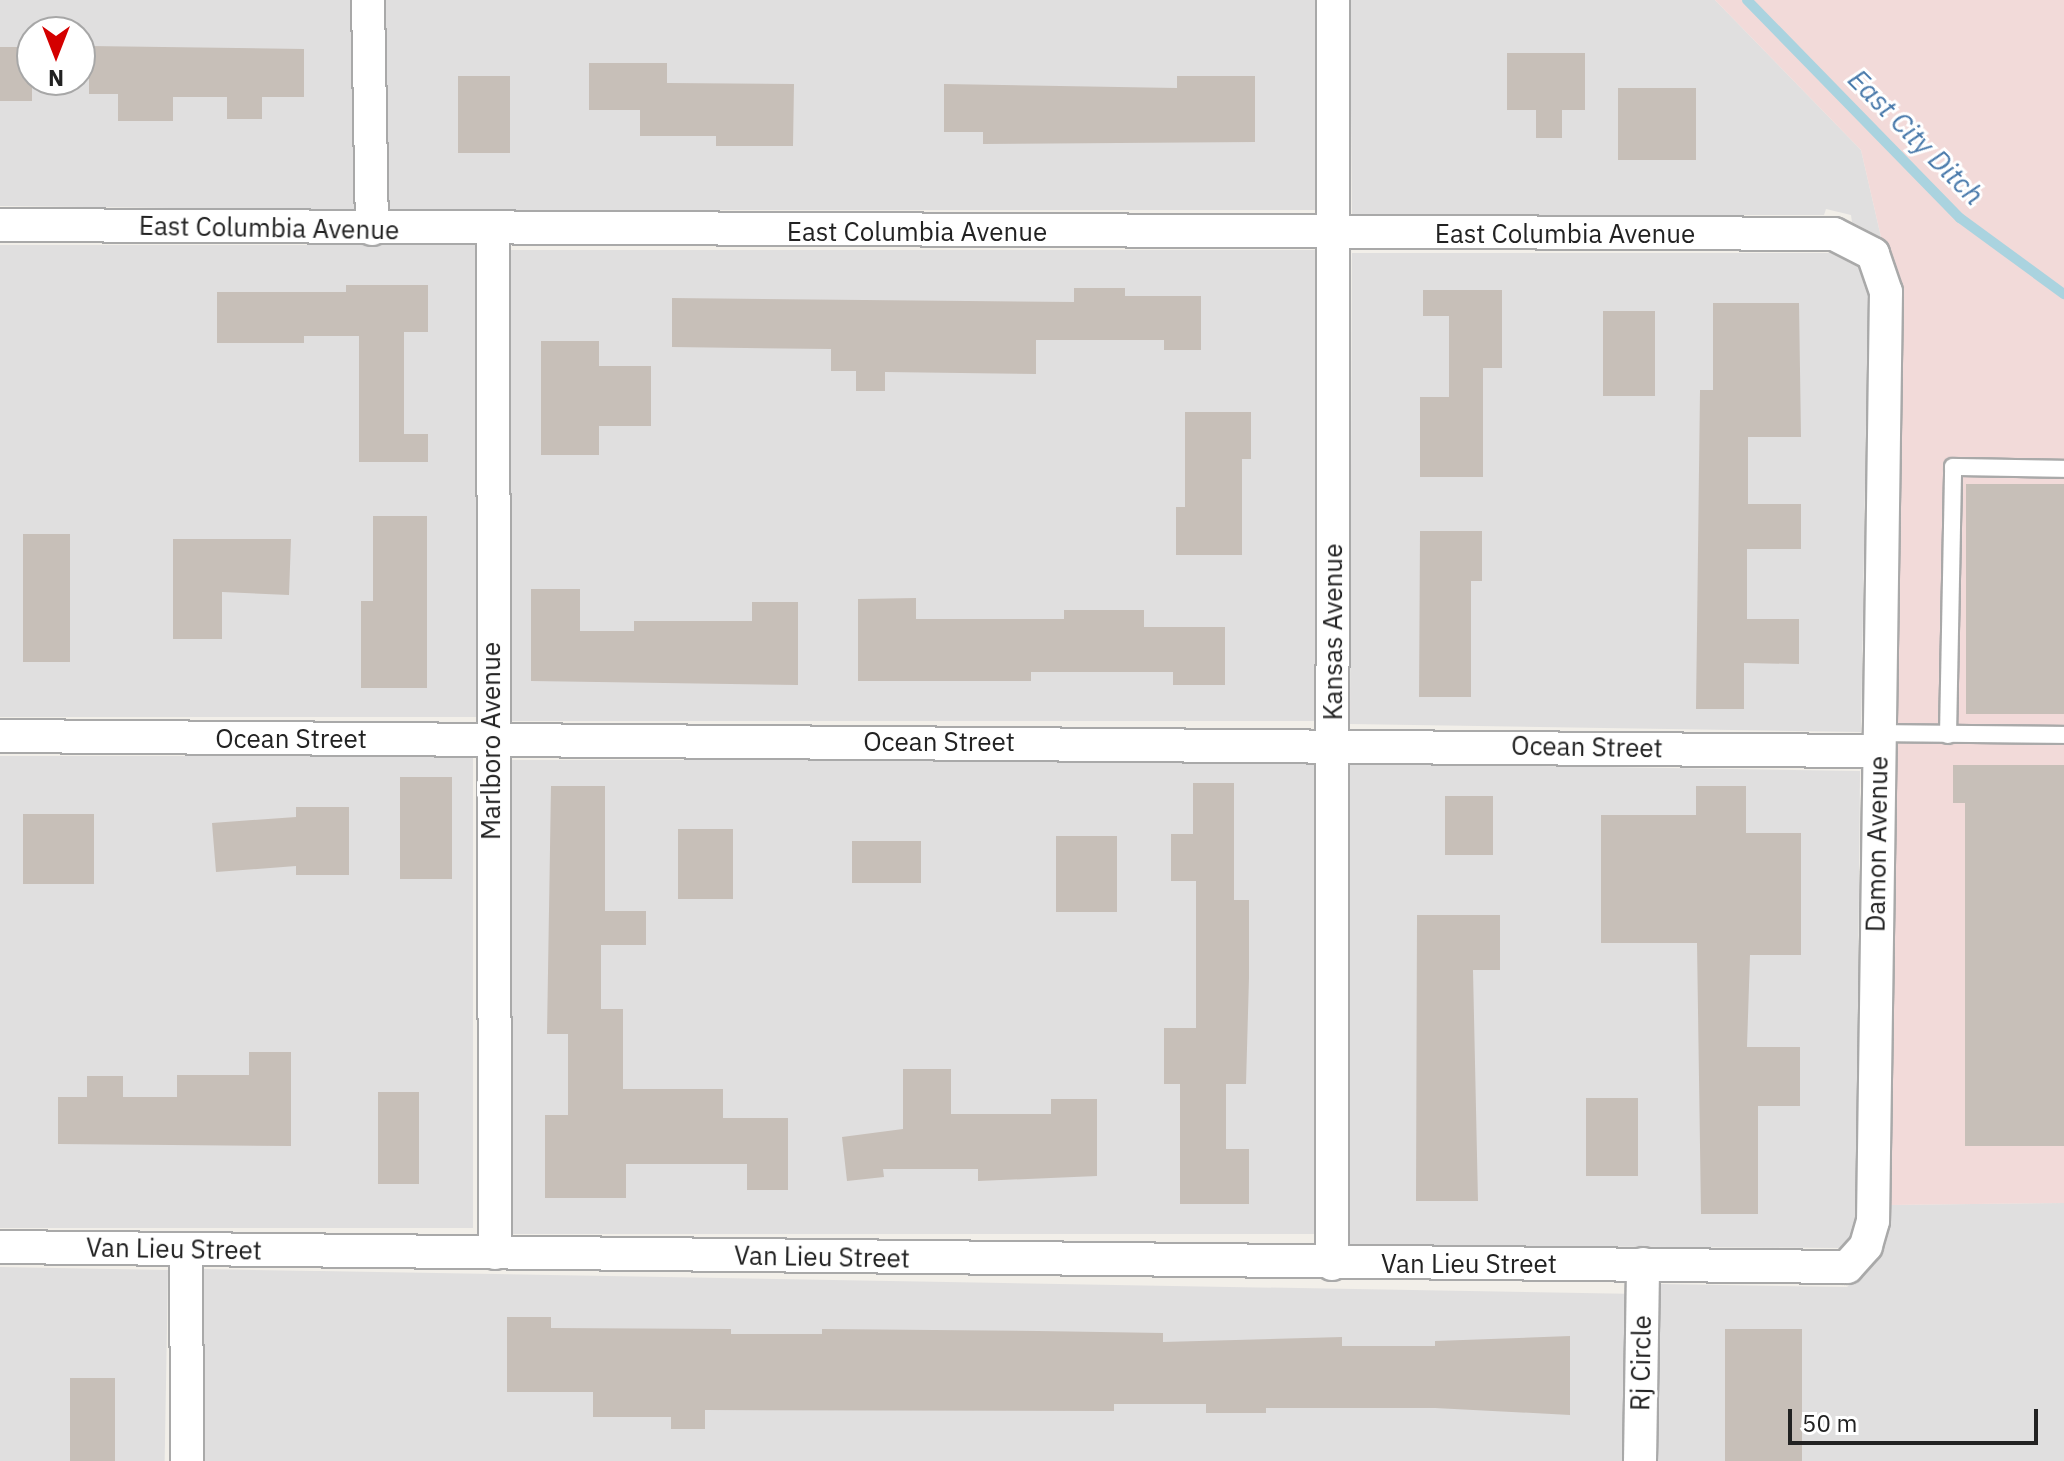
<!DOCTYPE html>
<style>
body{margin:0}
#map{position:relative;width:2064px;height:1461px;overflow:hidden;background:#f2efe9;font-family:"IBM Plex Sans",sans-serif}
div>[style]{position:absolute}
.residential>*{inset:0;background:#e0dfdf;transform-origin:0 0}
.commercial>*{inset:0;background:#f2dad9}
.stream>*{height:10px;margin:-5px;padding:0 5px;transform-origin:5px;border-radius:5px;background:#aad3df}
.building>*{inset:0;background:#c7bfb8;transform-origin:0 0}
.roads{filter:drop-shadow(2px 0 #a9a9a9) drop-shadow(-2px 0 #a9a9a9) drop-shadow(0 2px #a9a9a9) drop-shadow(0 -2px #a9a9a9)}
.lane>*{height:16px;margin:-8px;padding:0 8px;transform-origin:8px;border-radius:8px;background:#fff}
.street>*{height:32px;margin:-16px;padding:0 16px;transform-origin:16px;border-radius:16px;background:#fff}
span{translate:-50% -50%;white-space:nowrap;text-align:center;line-height:1.15;-webkit-text-stroke:6px #fff;paint-order:stroke}
.street-label{font-size:26px;color:#222}
.water-label{font-size:28px;color:#4a7aab;font-style:italic}
.north{position:absolute;left:16px;top:16px;width:80px;height:80px;box-sizing:border-box;background:#fff;border:2px solid #a7a7a7;border-radius:50%;rotate:180deg;font-size:22px;font-weight:700;line-height:32px;text-align:center;color:#222}
.north::after{content:'';display:block;margin:auto;width:28px;height:36px;background:#d40000;clip-path:polygon(50% 0,100% 100%,50% 72%,0 100%)}
.scale{position:absolute;left:1788px;top:1409px;width:250px;height:36px;box-sizing:border-box;border:4px solid #222;border-top:0;padding-left:10px;font-size:24px;line-height:28px;white-space:nowrap;color:#222;-webkit-text-stroke:6px #fff;paint-order:stroke}
</style>
<div id="map">
<div class="residential">
<div style="clip-path:polygon(evenodd,0 0,351px 0,354px 210px,0 206px,0 0,32px 32px,80px 32px,80px 80px,32px 80px,32px 32px)"></div>
<div style="left:385px;top:0;width:930px;height:210px"></div>
<div style="clip-path:polygon(1350px 0,1715px 0,1861px 150px,1881px 237px,1852px 222px,1851px 215px,1826px 209px,1824px 215px,1352px 215px)"></div>
<div style="left:0;top:245px;width:476px;height:472px"></div>
<div style="left:510px;top:250px;width:808px;height:471px"></div>
<div style="clip-path:polygon(1352px 253px,1830px 253px,1860px 268px,1868px 295px,1861px 732px,1350px 724px)"></div>
<div style="left:0;top:756px;width:473px;height:472px"></div>
<div style="left:507px;top:760px;width:808px;height:474px"></div>
<div style="clip-path:polygon(1350px 763px,1860px 771px,1856px 1218px,1851px 1236px,1840px 1248px,1349px 1245px)"></div>
<div style="clip-path:polygon(2064px 1203px,2064px 1461px,1657px 1461px,1660px 1284px,1847px 1287px,1878px 1260px,1890px 1227px,1891px 1205px)"></div>
<div style="left:0;top:1267px;width:168px;height:194px;rotate:1deg"></div>
<div style="left:203px;top:1269px;width:1423px;height:192px;rotate:1deg"></div>
</div>
<div class="commercial">
<div style="clip-path:polygon(1715px 0,2064px 0,2064px 1203px,1891px 1205px,1903px 292px,1889px 247px,1881px 237px,1861px 150px)"></div>
</div>
<div class="stream">
<div style="left:1747px;top:0;width:305px;rotate:45.7deg"></div>
<div style="left:1960px;top:218px;width:129px;rotate:36.2deg"></div>
</div>
<div class="building">
<div style="clip-path:polygon(89px 46px,304px 49px,304px 97px,262px 97px,262px 119px,227px 119px,227px 97px,173px 97px,173px 121px,118px 121px,118px 94px,89px 94px)"></div>
<div style="left:0;top:47px;width:32px;height:54px"></div>
<div style="clip-path:polygon(1507px 53px,1585px 53px,1585px 110px,1562px 110px,1562px 138px,1536px 138px,1536px 110px,1507px 110px)"></div>
<div style="clip-path:polygon(589px 63px,667px 63px,667px 83px,794px 84px,793px 146px,716px 146px,716px 136px,640px 136px,640px 110px,589px 110px)"></div>
<div style="left:458px;top:76px;width:52px;height:77px"></div>
<div style="clip-path:polygon(1177px 76px,1255px 76px,1255px 142px,983px 144px,983px 132px,944px 132px,944px 84px,1177px 88px)"></div>
<div style="left:1618px;top:88px;width:78px;height:72px"></div>
<div style="clip-path:polygon(346px 285px,428px 285px,428px 332px,404px 332px,404px 434px,428px 434px,428px 462px,359px 462px,359px 336px,304px 336px,304px 343px,217px 343px,217px 292px,346px 292px)"></div>
<div style="clip-path:polygon(1074px 288px,1125px 288px,1125px 296px,1201px 296px,1201px 350px,1164px 350px,1164px 340px,1036px 340px,1036px 374px,885px 372px,885px 391px,856px 391px,856px 371px,831px 371px,831px 349px,672px 347px,672px 298px,1074px 302px)"></div>
<div style="clip-path:polygon(1423px 290px,1502px 290px,1502px 368px,1483px 368px,1483px 477px,1420px 477px,1420px 397px,1449px 397px,1449px 316px,1423px 316px)"></div>
<div style="clip-path:polygon(1713px 303px,1799px 303px,1801px 437px,1748px 437px,1748px 504px,1801px 504px,1801px 549px,1747px 549px,1747px 619px,1799px 619px,1799px 664px,1744px 663px,1744px 709px,1696px 709px,1700px 390px,1713px 390px)"></div>
<div style="left:1603px;top:311px;width:52px;height:85px"></div>
<div style="clip-path:polygon(541px 341px,599px 341px,599px 366px,651px 366px,651px 426px,599px 426px,599px 455px,541px 455px)"></div>
<div style="clip-path:polygon(1185px 412px,1251px 412px,1251px 459px,1242px 459px,1242px 555px,1176px 555px,1176px 507px,1185px 507px)"></div>
<div style="left:1966px;top:484px;width:98px;height:230px"></div>
<div style="clip-path:polygon(373px 516px,427px 516px,427px 688px,361px 688px,361px 601px,373px 601px)"></div>
<div style="clip-path:polygon(1420px 531px,1482px 531px,1482px 581px,1471px 581px,1471px 697px,1419px 697px)"></div>
<div style="left:23px;top:534px;width:47px;height:128px"></div>
<div style="clip-path:polygon(173px 539px,291px 539px,289px 595px,222px 592px,222px 639px,173px 639px)"></div>
<div style="clip-path:polygon(531px 589px,580px 589px,580px 631px,634px 631px,634px 621px,752px 621px,752px 602px,798px 602px,798px 685px,531px 681px)"></div>
<div style="clip-path:polygon(916px 598px,916px 619px,1064px 619px,1064px 610px,1144px 610px,1144px 627px,1225px 627px,1225px 685px,1173px 685px,1173px 672px,1031px 672px,1031px 681px,858px 681px,858px 599px)"></div>
<div style="clip-path:polygon(1953px 765px,2064px 765px,2064px 1146px,1965px 1146px,1965px 803px,1953px 803px)"></div>
<div style="left:400px;top:777px;width:52px;height:102px"></div>
<div style="clip-path:polygon(1193px 783px,1234px 783px,1234px 900px,1249px 900px,1249px 978px,1246px 1084px,1226px 1084px,1226px 1149px,1249px 1149px,1249px 1204px,1180px 1204px,1180px 1084px,1164px 1084px,1164px 1028px,1196px 1028px,1196px 881px,1171px 881px,1171px 834px,1193px 834px)"></div>
<div style="clip-path:polygon(551px 786px,605px 786px,605px 911px,646px 911px,646px 945px,601px 945px,601px 1009px,623px 1009px,623px 1089px,723px 1089px,723px 1118px,788px 1118px,788px 1190px,747px 1190px,747px 1164px,626px 1164px,626px 1198px,545px 1198px,545px 1115px,568px 1115px,568px 1034px,547px 1034px)"></div>
<div style="clip-path:polygon(1696px 786px,1746px 786px,1746px 833px,1801px 833px,1801px 955px,1750px 955px,1747px 1047px,1800px 1047px,1800px 1106px,1758px 1106px,1758px 1214px,1701px 1214px,1697px 943px,1601px 943px,1601px 815px,1696px 815px)"></div>
<div style="left:1445px;top:796px;width:48px;height:59px"></div>
<div style="clip-path:polygon(296px 807px,349px 807px,349px 875px,296px 875px,296px 866px,216px 872px,212px 823px,296px 817px)"></div>
<div style="left:23px;top:814px;width:71px;height:70px"></div>
<div style="left:678px;top:829px;width:55px;height:70px"></div>
<div style="left:1056px;top:836px;width:61px;height:76px"></div>
<div style="left:852px;top:841px;width:69px;height:42px"></div>
<div style="clip-path:polygon(1417px 915px,1500px 915px,1500px 970px,1473px 970px,1478px 1201px,1416px 1201px)"></div>
<div style="clip-path:polygon(249px 1052px,291px 1052px,291px 1146px,58px 1144px,58px 1097px,87px 1097px,87px 1076px,123px 1076px,123px 1097px,177px 1097px,177px 1075px,249px 1075px)"></div>
<div style="clip-path:polygon(903px 1069px,951px 1069px,951px 1114px,1051px 1114px,1051px 1099px,1097px 1099px,1097px 1176px,978px 1181px,978px 1169px,883px 1169px,884px 1177px,847px 1181px,842px 1137px,903px 1129px)"></div>
<div style="left:378px;top:1092px;width:41px;height:92px"></div>
<div style="left:1586px;top:1098px;width:52px;height:78px"></div>
<div style="clip-path:polygon(507px 1317px,551px 1317px,551px 1328px,731px 1329px,731px 1334px,822px 1334px,822px 1329px,1038px 1331px,1163px 1333px,1163px 1342px,1342px 1337px,1342px 1346px,1435px 1346px,1435px 1341px,1570px 1336px,1570px 1415px,1435px 1408px,1266px 1408px,1266px 1413px,1206px 1413px,1206px 1404px,1114px 1404px,1114px 1411px,705px 1410px,705px 1429px,671px 1429px,671px 1417px,593px 1417px,593px 1392px,507px 1392px)"></div>
<div style="left:1725px;top:1329px;width:77px;height:132px"></div>
<div style="left:70px;top:1378px;width:45px;height:83px"></div>
</div>
<div class="roads">
<div class="lane">
<div style="left:1878px;top:733px;width:186px;rotate:0.6deg"></div>
<div style="left:1948px;top:735px;width:268px;rotate:-88.9deg"></div>
<div style="left:1953px;top:467px;width:111px;rotate:1deg"></div>
</div>
<div class="street">
<div style="left:368px;top:0;width:229px;rotate:89deg"></div>
<div style="left:0;top:225px;width:1834px;rotate:0.28deg"></div>
<div style="left:1834px;top:234px;width:44px;rotate:27.1deg"></div>
<div style="left:1873px;top:254px;width:40px;rotate:71.1deg"></div>
<div style="left:1886px;top:292px;width:929px;rotate:90.8deg"></div>
<div style="left:1873px;top:1221px;width:26px;rotate:106deg"></div>
<div style="left:1866px;top:1246px;width:28px;rotate:132deg"></div>
<div style="left:1847px;top:1267px;width:1847px;rotate:-179.38deg"></div>
<div style="left:493px;top:230px;width:1023px;rotate:89.89deg"></div>
<div style="left:0;top:736px;width:1878px;rotate:0.46deg"></div>
<div style="left:186px;top:1249px;width:212px;rotate:89.7deg"></div>
<div style="left:1332px;top:1264px;width:1264px;rotate:-89.95deg"></div>
<div style="left:1640px;top:1461px;width:197px;rotate:-89.1deg"></div>
</div>
</div>
<div class="street-label">
<span style="left:269px;top:228px;rotate:1deg">East Columbia Avenue</span>
<span style="left:917px;top:232px">East Columbia Avenue</span>
<span style="left:1565px;top:234px">East Columbia Avenue</span>
<span style="left:1333px;top:632px;rotate:-90deg">Kansas Avenue</span>
<span style="left:291px;top:739px">Ocean Street</span>
<span style="left:491px;top:741px;rotate:-90deg">Marlboro Avenue</span>
<span style="left:939px;top:742px">Ocean Street</span>
<span style="left:1587px;top:747px;rotate:1deg">Ocean Street</span>
<span style="left:1877px;top:844px;rotate:-89deg">Damon Avenue</span>
<span style="left:174px;top:1249px;rotate:1deg">Van Lieu Street</span>
<span style="left:822px;top:1257px;rotate:1deg">Van Lieu Street</span>
<span style="left:1469px;top:1264px">Van Lieu Street</span>
<span style="left:1641px;top:1363px;rotate:-89deg">Rj Circle</span>
</div>
<div class="water-label">
<span style="left:1916px;top:137px;rotate:45deg">East City Ditch</span>
</div>
<div class="north">N</div>
<div class="scale">50 m</div>
</div>
